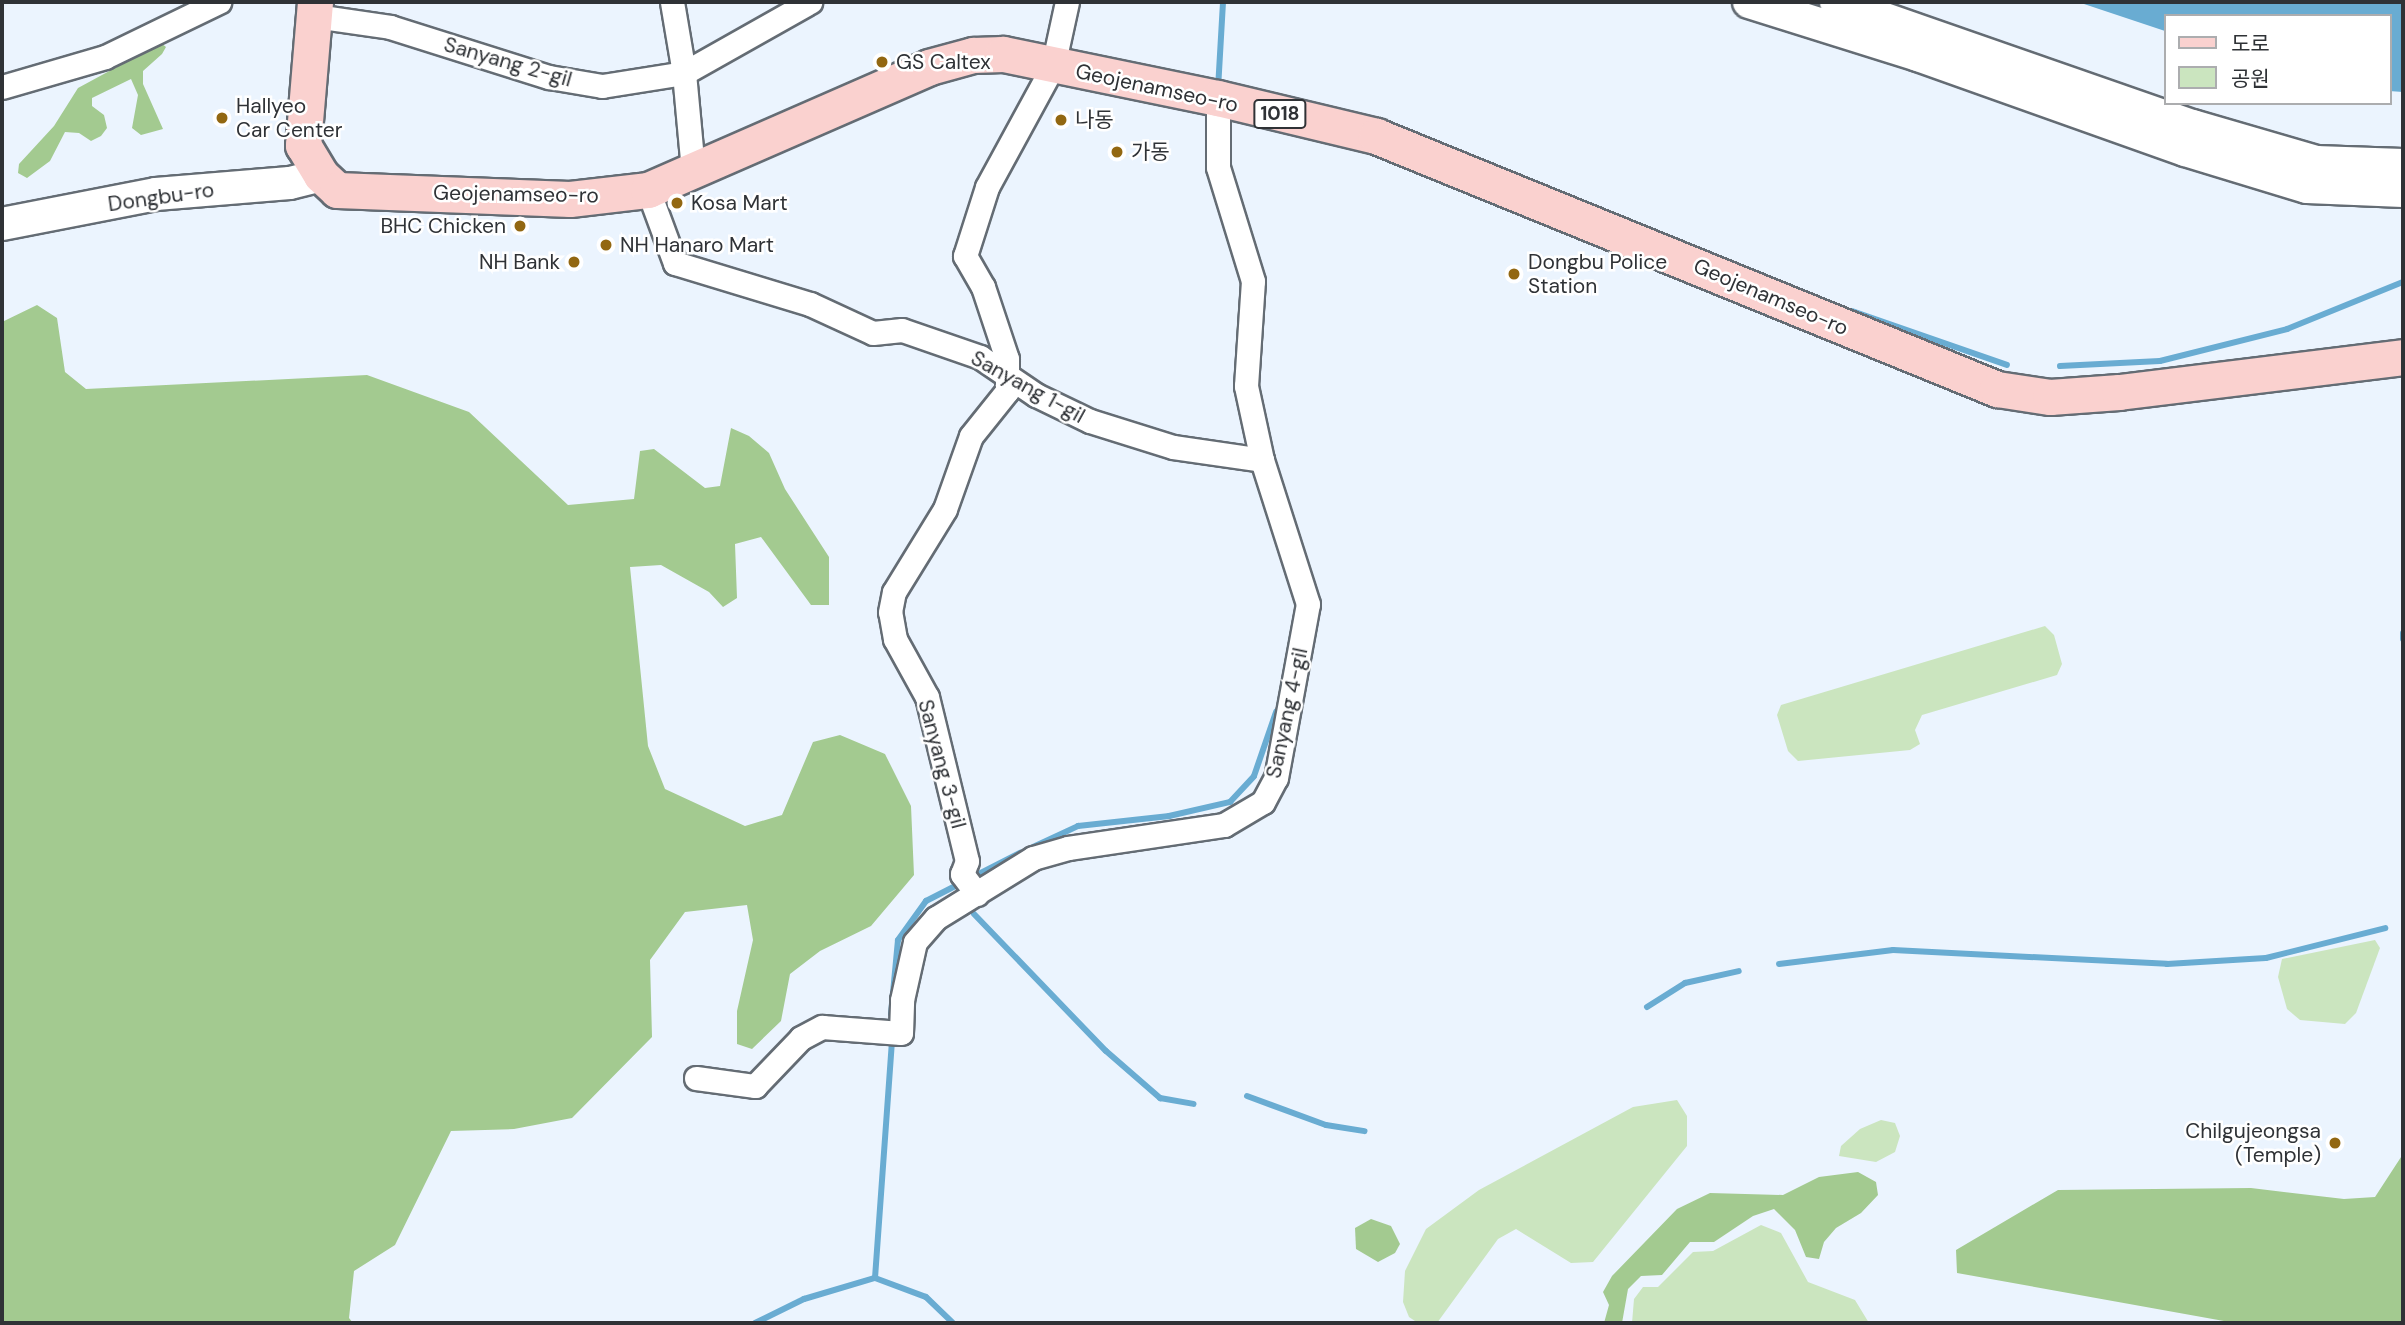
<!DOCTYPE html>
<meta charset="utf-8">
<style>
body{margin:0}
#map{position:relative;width:2405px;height:1325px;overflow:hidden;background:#ebf4fe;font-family:"DM Sans","Noto Sans KR",sans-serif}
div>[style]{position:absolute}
.green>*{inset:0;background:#cbe5bf}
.forest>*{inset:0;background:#a3ca90}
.water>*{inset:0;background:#69acd2}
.stream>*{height:6px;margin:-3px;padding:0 3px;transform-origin:3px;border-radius:3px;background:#69acd2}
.roads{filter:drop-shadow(2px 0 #646c74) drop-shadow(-2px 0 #646c74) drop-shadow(0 2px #646c74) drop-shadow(0 -2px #646c74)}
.street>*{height:23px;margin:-11.5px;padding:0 11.5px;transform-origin:11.5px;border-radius:11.5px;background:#fff}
.secondary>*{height:32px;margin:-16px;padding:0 16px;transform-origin:16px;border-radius:16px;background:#fff}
.primary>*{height:35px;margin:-17.5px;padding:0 17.5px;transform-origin:17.5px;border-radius:17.5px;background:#fad1cf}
.dots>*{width:19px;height:19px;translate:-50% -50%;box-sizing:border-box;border:4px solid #fff;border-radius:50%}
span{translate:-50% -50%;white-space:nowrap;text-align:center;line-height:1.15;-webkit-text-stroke:5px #fff;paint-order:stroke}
.shield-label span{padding:2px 5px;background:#fff;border:2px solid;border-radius:5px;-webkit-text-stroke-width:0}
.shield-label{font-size:19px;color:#2f3236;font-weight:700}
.street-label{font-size:21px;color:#2f3236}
.poi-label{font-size:21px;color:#2f3236}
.left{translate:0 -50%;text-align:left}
.right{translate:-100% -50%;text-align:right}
.frame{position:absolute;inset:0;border:4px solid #2f3236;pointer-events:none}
.legend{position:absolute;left:2164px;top:14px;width:228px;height:91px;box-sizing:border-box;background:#fff;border:2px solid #acadaf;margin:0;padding:9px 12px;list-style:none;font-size:21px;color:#2f3236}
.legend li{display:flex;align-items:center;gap:14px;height:35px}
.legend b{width:35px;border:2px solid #acadaf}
</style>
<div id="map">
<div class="green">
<div style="clip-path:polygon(2045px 626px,2054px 635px,2062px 664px,2057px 675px,1922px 715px,1915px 730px,1920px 744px,1910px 750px,1798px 761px,1788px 751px,1777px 715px,1781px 705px)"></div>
<div style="clip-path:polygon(2375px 940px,2380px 948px,2356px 1013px,2345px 1024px,2300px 1020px,2287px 1009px,2278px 977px,2282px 959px)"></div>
<div style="clip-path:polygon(1677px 1100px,1687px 1116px,1687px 1146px,1593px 1262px,1571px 1263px,1516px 1229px,1498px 1239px,1437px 1323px,1418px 1323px,1409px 1317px,1403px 1302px,1405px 1271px,1426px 1229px,1479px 1190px,1633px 1107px)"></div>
<div style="clip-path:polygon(1881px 1120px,1895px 1123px,1900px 1136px,1895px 1152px,1876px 1162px,1839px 1156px,1841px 1146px,1860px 1129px)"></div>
<div style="clip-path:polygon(1761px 1225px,1781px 1233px,1808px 1282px,1855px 1300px,1869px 1323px,1632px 1323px,1634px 1299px,1643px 1287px,1658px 1287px,1693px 1252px,1713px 1251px)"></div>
</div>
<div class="forest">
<div style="clip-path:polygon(161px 43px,166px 47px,162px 54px,143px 71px,143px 84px,163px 129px,141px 135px,132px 128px,138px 95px,131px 79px,92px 98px,92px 106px,104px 115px,107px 128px,101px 136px,91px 141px,79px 133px,65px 132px,50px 161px,27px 178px,18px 173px,19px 164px,54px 126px,78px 88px)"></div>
<div style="clip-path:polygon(37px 305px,57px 318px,65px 372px,86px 389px,367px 375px,469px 412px,568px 505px,634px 499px,640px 451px,654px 449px,705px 488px,720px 486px,731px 428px,749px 436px,769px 453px,785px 489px,829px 557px,829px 605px,811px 605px,761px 537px,735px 544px,737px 598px,723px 607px,709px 592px,661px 565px,630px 567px,648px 746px,665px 789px,745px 826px,782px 815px,813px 742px,840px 735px,885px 754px,911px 806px,914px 875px,871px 926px,820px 951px,790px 974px,781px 1021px,752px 1049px,737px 1044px,737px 1011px,753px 940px,747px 905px,685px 912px,650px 960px,652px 1037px,572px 1118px,514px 1129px,451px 1131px,395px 1245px,354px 1271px,349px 1318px,353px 1323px,2px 1323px,2px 322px)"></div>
<div style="clip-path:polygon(2403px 1154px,2403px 1323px,2235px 1323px,1957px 1273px,1956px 1250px,2058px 1190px,2251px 1188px,2344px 1199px,2375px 1197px)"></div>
<div style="clip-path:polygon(1858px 1172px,1876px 1182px,1878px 1195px,1861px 1213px,1836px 1228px,1824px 1242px,1819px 1259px,1806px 1257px,1795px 1230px,1774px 1209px,1753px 1216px,1714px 1242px,1690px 1242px,1662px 1275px,1641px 1276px,1628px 1289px,1622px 1323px,1604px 1323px,1609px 1305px,1603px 1292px,1612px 1276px,1677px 1209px,1710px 1193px,1783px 1195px,1819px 1177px)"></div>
<div style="clip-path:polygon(1371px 1219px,1391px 1226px,1400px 1244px,1395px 1253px,1378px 1262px,1356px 1249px,1355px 1228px)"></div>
</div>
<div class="water">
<div style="clip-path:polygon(2078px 2px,2403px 2px,2403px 92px,2389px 91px,2389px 16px,2165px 16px,2165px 31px)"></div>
</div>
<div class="stream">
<div style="left:1218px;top:89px;width:87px;rotate:-86.7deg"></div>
<div style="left:1852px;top:311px;width:164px;rotate:19.2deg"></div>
<div style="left:2060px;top:366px;width:100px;rotate:-2.9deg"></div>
<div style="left:2160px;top:361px;width:131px;rotate:-14.1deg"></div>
<div style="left:2287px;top:329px;width:125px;rotate:-22.1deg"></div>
<div style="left:2403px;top:633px;width:6px;rotate:90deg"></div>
<div style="left:1033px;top:847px;width:50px;rotate:-25deg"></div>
<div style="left:1078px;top:826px;width:92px;rotate:-6.3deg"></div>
<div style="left:1169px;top:816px;width:63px;rotate:-12.9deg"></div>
<div style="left:1230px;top:802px;width:35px;rotate:-47deg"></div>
<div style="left:1254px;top:776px;width:68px;rotate:-71deg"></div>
<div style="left:974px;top:914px;width:190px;rotate:46.1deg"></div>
<div style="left:1106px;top:1051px;width:72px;rotate:41deg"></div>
<div style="left:1160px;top:1098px;width:34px;rotate:10deg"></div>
<div style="left:1779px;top:964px;width:115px;rotate:-7deg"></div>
<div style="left:1893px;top:950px;width:274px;rotate:2.9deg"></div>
<div style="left:2167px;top:964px;width:99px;rotate:-3.5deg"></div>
<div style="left:2266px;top:958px;width:123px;rotate:-14.1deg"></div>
<div style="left:1647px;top:1007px;width:45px;rotate:-32.3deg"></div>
<div style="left:1685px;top:983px;width:55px;rotate:-12.5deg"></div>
<div style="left:891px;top:1014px;width:74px;rotate:-84.6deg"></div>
<div style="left:898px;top:940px;width:48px;rotate:-54.3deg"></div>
<div style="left:926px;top:901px;width:106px;rotate:-27.1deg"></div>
<div style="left:1247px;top:1096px;width:84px;rotate:20.2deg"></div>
<div style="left:1326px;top:1125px;width:39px;rotate:9deg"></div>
<div style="left:875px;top:1278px;width:54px;rotate:20.4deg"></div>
<div style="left:926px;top:1297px;width:37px;rotate:44deg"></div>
<div style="left:755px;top:1323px;width:55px;rotate:-26.1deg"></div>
<div style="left:804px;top:1299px;width:74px;rotate:-16.5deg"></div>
<div style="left:875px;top:1278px;width:241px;rotate:-85.9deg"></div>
</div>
<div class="roads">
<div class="street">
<div style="left:672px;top:2px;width:72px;rotate:80.4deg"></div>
<div style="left:684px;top:73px;width:97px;rotate:84.7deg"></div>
<div style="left:315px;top:16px;width:76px;rotate:8.3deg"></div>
<div style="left:390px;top:27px;width:167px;rotate:17.5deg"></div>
<div style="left:549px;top:77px;width:54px;rotate:9.6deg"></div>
<div style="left:602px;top:86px;width:83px;rotate:-9deg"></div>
<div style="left:684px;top:73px;width:145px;rotate:-29.4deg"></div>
<div style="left:2px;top:87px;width:107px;rotate:-16.2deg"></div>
<div style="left:105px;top:57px;width:127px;rotate:-25.8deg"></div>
<div style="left:648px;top:190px;width:78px;rotate:69.7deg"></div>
<div style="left:675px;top:263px;width:141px;rotate:16.9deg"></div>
<div style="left:810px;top:304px;width:69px;rotate:24.7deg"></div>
<div style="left:873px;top:333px;width:29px;rotate:-6deg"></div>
<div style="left:902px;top:330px;width:83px;rotate:19.1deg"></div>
<div style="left:980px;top:357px;width:68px;rotate:34.2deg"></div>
<div style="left:1036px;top:395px;width:60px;rotate:25.7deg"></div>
<div style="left:1090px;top:421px;width:87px;rotate:17.4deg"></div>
<div style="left:1173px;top:447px;width:90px;rotate:8.3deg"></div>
<div style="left:977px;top:894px;width:25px;rotate:-127deg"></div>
<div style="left:962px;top:874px;width:14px;rotate:-69deg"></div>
<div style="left:967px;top:861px;width:169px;rotate:-103.7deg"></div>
<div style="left:927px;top:697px;width:66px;rotate:-118.9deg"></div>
<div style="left:895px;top:639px;width:27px;rotate:-100deg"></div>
<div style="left:890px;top:612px;width:20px;rotate:-79deg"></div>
<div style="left:894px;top:592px;width:97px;rotate:-58.4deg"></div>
<div style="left:945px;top:509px;width:77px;rotate:-70.4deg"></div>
<div style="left:971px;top:436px;width:58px;rotate:-51.3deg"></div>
<div style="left:1007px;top:391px;width:32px;rotate:-90deg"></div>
<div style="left:1007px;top:359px;width:76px;rotate:-108.4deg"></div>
<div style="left:983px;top:287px;width:36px;rotate:-120deg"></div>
<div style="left:965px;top:256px;width:72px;rotate:-72.3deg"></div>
<div style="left:987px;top:187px;width:138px;rotate:-61.4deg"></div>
<div style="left:1053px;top:66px;width:66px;rotate:-77.7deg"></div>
<div style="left:696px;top:1078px;width:60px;rotate:7.7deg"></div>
<div style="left:755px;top:1086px;width:66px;rotate:-46.2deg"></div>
<div style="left:801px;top:1038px;width:24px;rotate:-28deg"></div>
<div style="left:822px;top:1027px;width:79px;rotate:4.3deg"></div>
<div style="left:901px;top:1033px;width:33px;rotate:-88deg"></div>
<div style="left:902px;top:1000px;width:59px;rotate:-77.4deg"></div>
<div style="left:915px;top:942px;width:32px;rotate:-49deg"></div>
<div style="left:936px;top:918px;width:114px;rotate:-31.7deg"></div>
<div style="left:1033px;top:858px;width:36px;rotate:-16deg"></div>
<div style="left:1068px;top:848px;width:158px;rotate:-8.4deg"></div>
<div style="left:1224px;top:825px;width:45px;rotate:-30.5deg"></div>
<div style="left:1263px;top:802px;width:27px;rotate:-62deg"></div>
<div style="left:1276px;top:778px;width:177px;rotate:-79.6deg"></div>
<div style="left:1308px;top:604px;width:151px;rotate:-107.7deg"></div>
<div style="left:1262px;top:460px;width:76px;rotate:-102.2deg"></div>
<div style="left:1246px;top:386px;width:105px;rotate:-86.2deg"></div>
<div style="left:1253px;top:281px;width:119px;rotate:-107.1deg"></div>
<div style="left:1218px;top:167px;width:69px;rotate:-90deg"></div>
</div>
<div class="secondary">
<div style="left:1749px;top:2px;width:177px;rotate:17.4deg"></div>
<div style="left:1918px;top:55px;width:283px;rotate:19.6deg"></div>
<div style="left:2185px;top:150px;width:127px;rotate:16.9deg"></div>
<div style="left:2307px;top:187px;width:96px;rotate:2.4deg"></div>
<div style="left:1836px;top:2px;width:378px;rotate:19.2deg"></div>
<div style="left:2193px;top:126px;width:128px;rotate:16.3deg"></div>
<div style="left:2316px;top:162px;width:87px;rotate:2deg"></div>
<div style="left:2px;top:224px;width:157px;rotate:-11deg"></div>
<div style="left:156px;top:194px;width:134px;rotate:-4.7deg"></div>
<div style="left:290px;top:183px;width:32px;rotate:-14deg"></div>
</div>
<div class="primary">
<div style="left:315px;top:2px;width:144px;rotate:94.8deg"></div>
<div style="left:303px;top:145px;width:35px;rotate:59deg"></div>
<div style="left:321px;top:175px;width:22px;rotate:43deg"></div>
<div style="left:337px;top:190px;width:233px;rotate:2.2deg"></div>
<div style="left:570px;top:199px;width:79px;rotate:-6.6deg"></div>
<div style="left:648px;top:190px;width:307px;rotate:-23.6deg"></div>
<div style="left:929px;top:67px;width:46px;rotate:-15.3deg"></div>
<div style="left:973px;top:55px;width:30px;rotate:-2deg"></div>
<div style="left:1003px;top:54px;width:219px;rotate:11.6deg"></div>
<div style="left:1218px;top:98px;width:163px;rotate:13.5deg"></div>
<div style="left:1376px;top:136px;width:671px;rotate:22.17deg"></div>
<div style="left:1997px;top:389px;width:54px;rotate:8.6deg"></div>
<div style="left:2050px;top:397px;width:69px;rotate:-4.1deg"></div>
<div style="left:2119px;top:392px;width:286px;rotate:-7deg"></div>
</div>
</div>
<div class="dots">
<div style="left:882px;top:62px;background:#926711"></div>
<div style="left:222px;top:118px;background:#926711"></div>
<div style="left:1061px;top:120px;background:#926711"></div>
<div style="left:1117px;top:152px;background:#926711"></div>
<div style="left:677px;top:203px;background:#926711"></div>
<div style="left:520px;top:226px;background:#926711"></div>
<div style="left:606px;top:245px;background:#926711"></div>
<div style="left:574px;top:262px;background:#926711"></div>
<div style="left:1514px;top:274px;background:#926711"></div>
<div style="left:2335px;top:1143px;background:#926711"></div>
</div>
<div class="shield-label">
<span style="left:1280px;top:114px">1018</span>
</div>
<div class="street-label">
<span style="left:508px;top:62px;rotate:16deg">Sanyang 2-gil</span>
<span style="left:1157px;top:88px;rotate:12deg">Geojenamseo-ro</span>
<span style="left:516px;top:194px;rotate:1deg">Geojenamseo-ro</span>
<span style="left:161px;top:197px;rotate:-8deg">Dongbu-ro</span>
<span style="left:1771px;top:297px;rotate:23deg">Geojenamseo-ro</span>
<span style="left:1028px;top:387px;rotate:29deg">Sanyang 1-gil</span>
<span style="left:1287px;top:713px;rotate:-78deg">Sanyang 4-gil</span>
<span style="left:942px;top:764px;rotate:75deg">Sanyang 3-gil</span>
</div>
<div class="poi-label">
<span class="left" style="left:896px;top:62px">GS Caltex</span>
<span class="left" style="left:236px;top:118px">Hallyeo<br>Car Center</span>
<span class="left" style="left:1075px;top:120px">나동</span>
<span class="left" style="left:1131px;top:152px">가동</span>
<span class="left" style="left:691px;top:203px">Kosa Mart</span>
<span class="right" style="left:506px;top:226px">BHC Chicken</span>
<span class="left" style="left:620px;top:245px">NH Hanaro Mart</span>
<span class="right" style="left:560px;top:262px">NH Bank</span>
<span class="left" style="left:1528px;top:274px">Dongbu Police<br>Station</span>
<span class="right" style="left:2321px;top:1143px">Chilgujeongsa<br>(Temple)</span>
</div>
<div class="frame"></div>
<ul class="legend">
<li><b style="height:9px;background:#fad1cf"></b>도로</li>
<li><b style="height:19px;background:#cbe5bf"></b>공원</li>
</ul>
</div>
